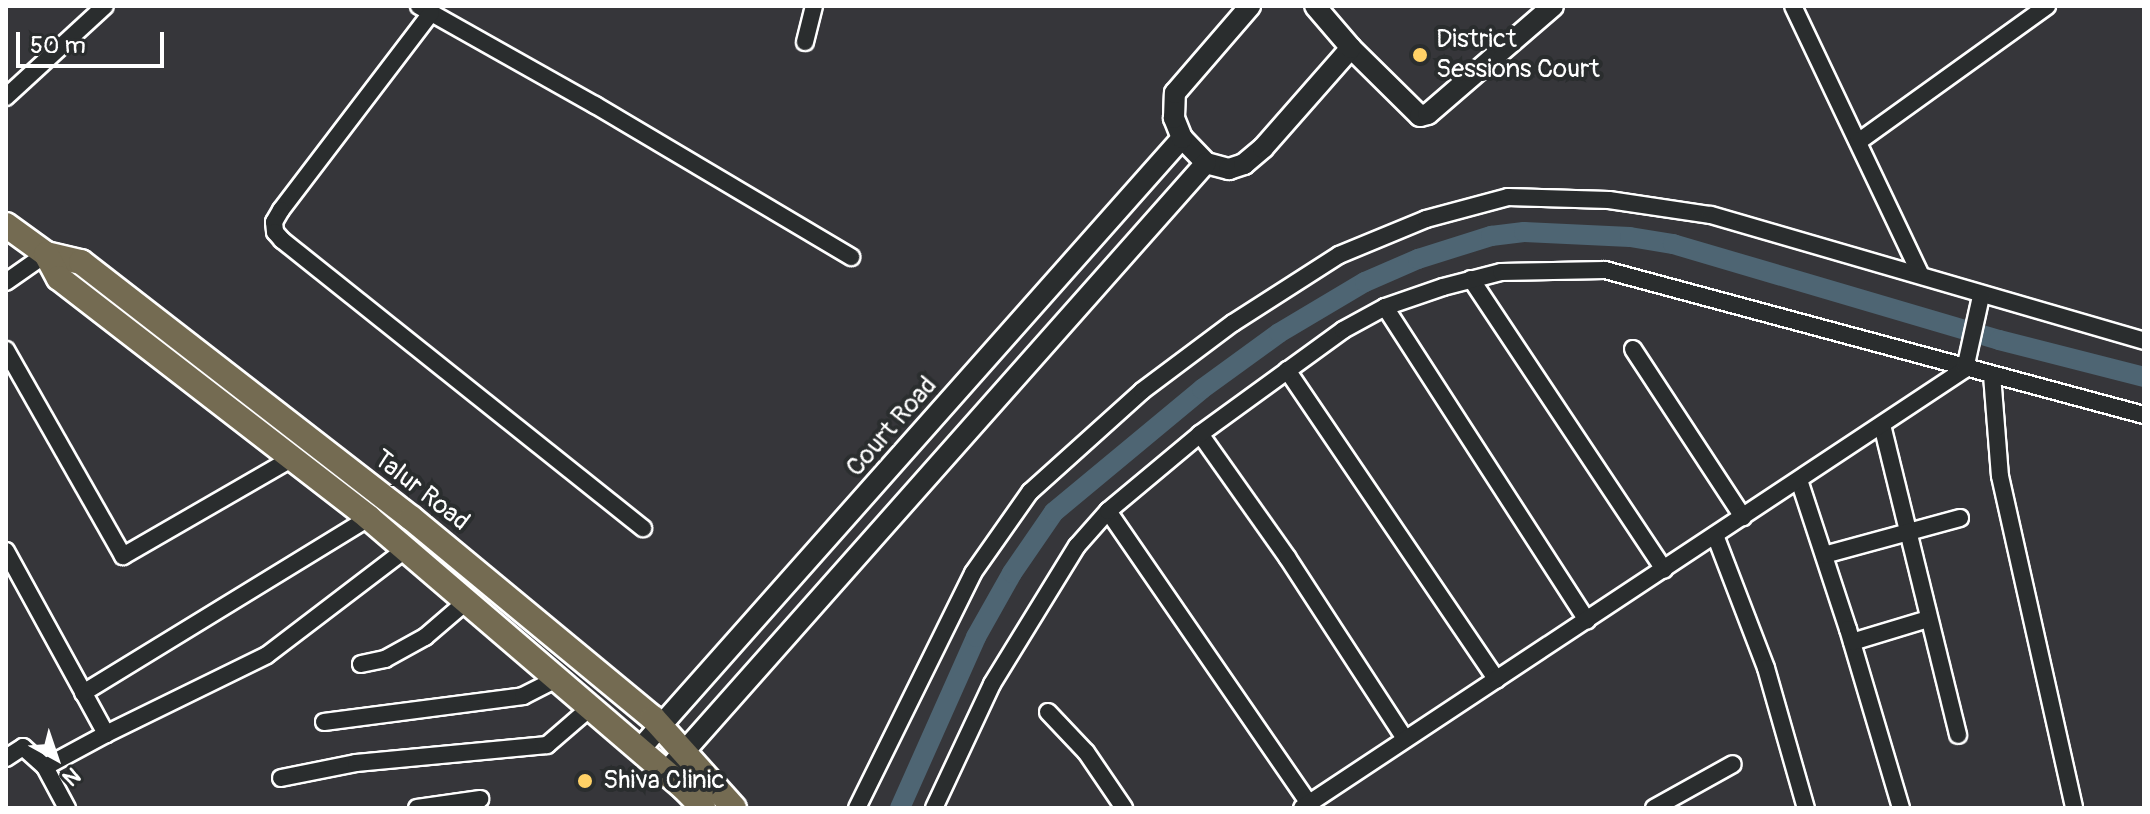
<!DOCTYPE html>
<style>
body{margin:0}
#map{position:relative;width:2150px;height:814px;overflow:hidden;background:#36363a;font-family:Pangolin,sans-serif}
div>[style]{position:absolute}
.canal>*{height:20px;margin:-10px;padding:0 10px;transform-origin:10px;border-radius:10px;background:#4e6573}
.roads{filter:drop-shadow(2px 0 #fff) drop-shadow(-2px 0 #fff) drop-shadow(0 2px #fff) drop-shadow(0 -2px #fff)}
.minor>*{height:16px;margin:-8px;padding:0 8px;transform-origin:8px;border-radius:8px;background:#2a2d2e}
.tertiary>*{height:20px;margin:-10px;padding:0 10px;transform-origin:10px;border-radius:10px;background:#2a2d2e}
.primary>*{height:24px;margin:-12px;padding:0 12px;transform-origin:12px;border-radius:12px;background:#746b52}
.dots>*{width:22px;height:22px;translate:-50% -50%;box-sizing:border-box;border:4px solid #2a2d2e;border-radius:50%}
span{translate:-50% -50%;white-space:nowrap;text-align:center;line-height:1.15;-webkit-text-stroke:8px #2a2d2e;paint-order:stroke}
.poi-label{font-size:26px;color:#fff}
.left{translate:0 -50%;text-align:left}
.street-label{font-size:26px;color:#fff}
.frame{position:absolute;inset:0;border:8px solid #fff;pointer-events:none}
.north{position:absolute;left:16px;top:718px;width:80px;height:80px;-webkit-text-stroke:6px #2a2d2e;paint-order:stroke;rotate:140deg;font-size:22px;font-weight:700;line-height:32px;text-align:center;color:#fff}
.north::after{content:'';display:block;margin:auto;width:28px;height:36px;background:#fff;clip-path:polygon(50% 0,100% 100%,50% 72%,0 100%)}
.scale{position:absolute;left:16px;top:32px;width:148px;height:36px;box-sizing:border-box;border:4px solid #fff;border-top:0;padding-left:10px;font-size:24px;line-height:28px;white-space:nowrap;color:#fff;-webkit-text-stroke:6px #2a2d2e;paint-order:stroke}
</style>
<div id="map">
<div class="canal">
<div style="left:900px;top:808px;width:187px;rotate:-66deg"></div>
<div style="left:976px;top:637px;width:73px;rotate:-60.6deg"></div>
<div style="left:1012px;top:573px;width:74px;rotate:-55.5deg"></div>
<div style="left:1054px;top:512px;width:192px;rotate:-39.7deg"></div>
<div style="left:1202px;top:389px;width:95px;rotate:-36deg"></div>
<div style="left:1279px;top:333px;width:100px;rotate:-30.7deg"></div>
<div style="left:1365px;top:282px;width:58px;rotate:-23.5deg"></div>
<div style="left:1418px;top:259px;width:77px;rotate:-17.5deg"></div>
<div style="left:1491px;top:236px;width:33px;rotate:-7deg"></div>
<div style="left:1524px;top:232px;width:106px;rotate:2.7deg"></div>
<div style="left:1630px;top:237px;width:44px;rotate:9.2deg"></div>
<div style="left:1673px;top:244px;width:340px;rotate:16.4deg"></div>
<div style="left:1999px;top:340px;width:150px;rotate:14.3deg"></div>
</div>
<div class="roads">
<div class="minor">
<div style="left:419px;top:6px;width:202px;rotate:29.4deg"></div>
<div style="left:595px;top:105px;width:298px;rotate:30.7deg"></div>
<div style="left:1793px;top:6px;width:296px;rotate:64.6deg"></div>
<div style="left:431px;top:13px;width:248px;rotate:127.3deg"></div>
<div style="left:281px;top:210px;width:14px;rotate:120deg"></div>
<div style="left:274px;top:222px;width:10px;rotate:84deg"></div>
<div style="left:275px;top:232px;width:11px;rotate:49deg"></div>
<div style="left:282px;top:240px;width:462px;rotate:38.6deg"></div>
<div style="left:805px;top:42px;width:37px;rotate:-76deg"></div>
<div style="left:6px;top:97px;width:134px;rotate:-42.6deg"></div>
<div style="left:1858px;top:142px;width:233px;rotate:-35.7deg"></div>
<div style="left:1471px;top:279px;width:349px;rotate:56.4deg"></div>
<div style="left:6px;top:282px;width:49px;rotate:-35deg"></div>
<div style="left:1385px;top:307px;width:373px;rotate:57.2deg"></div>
<div style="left:1633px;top:349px;width:201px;rotate:56.8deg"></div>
<div style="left:6px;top:350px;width:237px;rotate:60.4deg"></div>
<div style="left:123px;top:556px;width:196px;rotate:-30deg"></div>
<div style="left:1287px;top:370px;width:374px;rotate:55.9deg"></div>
<div style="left:1992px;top:375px;width:101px;rotate:85.5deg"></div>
<div style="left:2000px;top:476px;width:340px;rotate:77.4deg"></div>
<div style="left:1882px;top:425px;width:319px;rotate:76.2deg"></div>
<div style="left:1200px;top:434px;width:151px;rotate:54.7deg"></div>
<div style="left:1287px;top:557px;width:217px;rotate:57deg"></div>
<div style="left:1799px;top:480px;width:157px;rotate:71.8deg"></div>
<div style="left:1848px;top:629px;width:187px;rotate:73.5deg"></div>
<div style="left:1108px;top:511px;width:354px;rotate:55.5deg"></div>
<div style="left:1715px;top:535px;width:142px;rotate:69deg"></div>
<div style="left:1766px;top:668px;width:146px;rotate:74.1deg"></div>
<div style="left:6px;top:551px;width:209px;rotate:61.3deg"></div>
<div style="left:106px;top:734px;width:179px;rotate:-26.1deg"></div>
<div style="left:267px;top:655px;width:175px;rotate:-37.3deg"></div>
<div style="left:1824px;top:555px;width:141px;rotate:-15.2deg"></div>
<div style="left:1852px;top:642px;width:79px;rotate:-16.8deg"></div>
<div style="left:361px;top:664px;width:25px;rotate:-12deg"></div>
<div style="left:385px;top:659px;width:46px;rotate:-28.8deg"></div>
<div style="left:425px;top:637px;width:57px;rotate:-40.7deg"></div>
<div style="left:83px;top:693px;width:335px;rotate:-31.5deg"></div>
<div style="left:1048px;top:712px;width:55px;rotate:46.5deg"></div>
<div style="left:1086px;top:752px;width:68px;rotate:55.8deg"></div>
<div style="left:324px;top:722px;width:201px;rotate:-7.4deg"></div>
<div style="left:523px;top:696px;width:39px;rotate:-27deg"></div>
<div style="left:6px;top:758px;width:20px;rotate:-33deg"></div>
<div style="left:23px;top:747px;width:30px;rotate:42deg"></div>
<div style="left:45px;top:767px;width:69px;rotate:-28.4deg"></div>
<div style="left:45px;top:767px;width:47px;rotate:61.8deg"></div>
<div style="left:281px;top:778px;width:76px;rotate:-11.3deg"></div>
<div style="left:356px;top:763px;width:192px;rotate:-5.4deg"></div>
<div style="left:547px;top:745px;width:58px;rotate:-40.8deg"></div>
<div style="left:417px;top:808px;width:64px;rotate:-8.1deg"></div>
<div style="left:857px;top:808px;width:262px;rotate:-63.7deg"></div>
<div style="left:973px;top:573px;width:99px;rotate:-54.9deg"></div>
<div style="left:1030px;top:492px;width:151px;rotate:-42deg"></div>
<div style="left:1142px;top:391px;width:114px;rotate:-36.8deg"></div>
<div style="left:1233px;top:323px;width:126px;rotate:-32.7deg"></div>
<div style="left:1339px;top:255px;width:94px;rotate:-22.5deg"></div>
<div style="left:1426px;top:219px;width:85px;rotate:-15deg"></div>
<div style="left:1508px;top:197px;width:101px;rotate:1.7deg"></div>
<div style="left:1609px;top:200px;width:103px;rotate:8.4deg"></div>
<div style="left:1711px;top:215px;width:451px;rotate:16.2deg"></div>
<div style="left:934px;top:808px;width:137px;rotate:-64.9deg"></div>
<div style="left:992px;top:684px;width:162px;rotate:-58.4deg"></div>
<div style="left:1077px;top:546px;width:47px;rotate:-48.5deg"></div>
<div style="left:1108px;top:511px;width:120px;rotate:-39.9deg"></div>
<div style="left:1200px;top:434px;width:177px;rotate:-36deg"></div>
<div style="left:1343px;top:330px;width:48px;rotate:-28.7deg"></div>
<div style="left:1385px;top:307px;width:61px;rotate:-19deg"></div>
<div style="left:1443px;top:287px;width:60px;rotate:-14.5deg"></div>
<div style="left:1501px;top:272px;width:104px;rotate:-1.1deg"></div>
<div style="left:1605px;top:270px;width:558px;rotate:15.06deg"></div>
<div style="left:1302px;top:808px;width:795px;rotate:-33.51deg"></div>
<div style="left:1965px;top:369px;width:75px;rotate:-77.6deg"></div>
<div style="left:1654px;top:808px;width:90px;rotate:-29.1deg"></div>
</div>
<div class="tertiary">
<div style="left:1351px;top:48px;width:97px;rotate:44.6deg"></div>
<div style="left:1420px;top:116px;width:8px;rotate:-14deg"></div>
<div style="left:1428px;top:114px;width:165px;rotate:-40.8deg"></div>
<div style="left:1182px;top:138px;width:35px;rotate:46deg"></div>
<div style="left:1206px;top:163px;width:24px;rotate:15deg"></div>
<div style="left:1229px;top:169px;width:16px;rotate:-18deg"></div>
<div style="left:1244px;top:164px;width:25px;rotate:-40deg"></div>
<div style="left:1263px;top:148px;width:133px;rotate:-48.7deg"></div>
<div style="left:1351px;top:48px;width:55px;rotate:-130.6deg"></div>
<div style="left:640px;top:749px;width:817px;rotate:-48.42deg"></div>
<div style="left:1182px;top:138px;width:22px;rotate:-112deg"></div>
<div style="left:1174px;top:118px;width:25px;rotate:-88deg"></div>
<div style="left:1175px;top:93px;width:115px;rotate:-49.2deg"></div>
<div style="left:666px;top:772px;width:814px;rotate:-48.44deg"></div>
</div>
<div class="primary">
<div style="left:6px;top:225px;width:49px;rotate:35.9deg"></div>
<div style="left:46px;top:254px;width:36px;rotate:13deg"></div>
<div style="left:81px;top:262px;width:418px;rotate:37.8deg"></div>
<div style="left:411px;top:518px;width:314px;rotate:39.6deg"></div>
<div style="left:653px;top:718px;width:121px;rotate:48deg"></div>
<div style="left:46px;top:254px;width:27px;rotate:62deg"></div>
<div style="left:59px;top:278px;width:392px;rotate:37.7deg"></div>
<div style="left:369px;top:518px;width:415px;rotate:40.6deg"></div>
<div style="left:684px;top:788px;width:28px;rotate:46deg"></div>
</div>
</div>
<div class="dots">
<div style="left:1420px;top:55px;background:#ffd166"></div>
<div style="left:585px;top:781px;background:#ffd166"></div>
</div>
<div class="poi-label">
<span class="left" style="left:1436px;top:55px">District<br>Sessions Court</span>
<span class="left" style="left:603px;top:781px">Shiva Clinic</span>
</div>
<div class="street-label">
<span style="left:892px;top:427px;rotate:-49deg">Court Road</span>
<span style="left:421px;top:491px;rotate:38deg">Talur Road</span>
</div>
<div class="frame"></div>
<div class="north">N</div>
<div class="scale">50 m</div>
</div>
